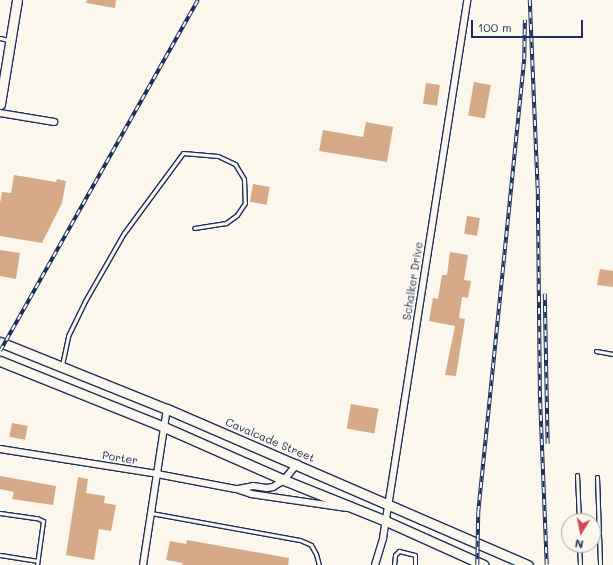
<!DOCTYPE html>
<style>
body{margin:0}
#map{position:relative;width:613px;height:565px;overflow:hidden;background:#fbf7ec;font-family:Mali,sans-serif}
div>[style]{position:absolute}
.building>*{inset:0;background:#d6aa87;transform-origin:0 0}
.roads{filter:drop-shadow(1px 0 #1b2f5e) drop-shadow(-1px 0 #1b2f5e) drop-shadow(0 1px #1b2f5e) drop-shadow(0 -1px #1b2f5e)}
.service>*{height:3px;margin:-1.5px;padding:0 1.5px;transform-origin:1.5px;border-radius:1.5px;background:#fbf7ec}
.minor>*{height:6px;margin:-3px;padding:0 3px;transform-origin:3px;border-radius:3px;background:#fbf7ec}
.secondary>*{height:9px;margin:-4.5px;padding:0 4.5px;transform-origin:4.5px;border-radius:4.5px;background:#fbf7ec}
.rail>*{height:3.5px;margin-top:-1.75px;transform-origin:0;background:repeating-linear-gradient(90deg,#fbf7ec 0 6px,#1b2f5e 0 12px);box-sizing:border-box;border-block:1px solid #1b2f5e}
span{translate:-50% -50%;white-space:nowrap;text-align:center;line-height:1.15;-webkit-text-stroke:3px #fbf7ec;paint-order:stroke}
.street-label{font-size:11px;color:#1b2f5e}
.north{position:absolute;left:561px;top:513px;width:40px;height:40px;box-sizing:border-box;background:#fbf7ec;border:1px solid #a1a7b3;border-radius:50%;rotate:190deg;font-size:11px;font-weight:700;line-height:16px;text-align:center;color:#1b2f5e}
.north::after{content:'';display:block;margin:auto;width:14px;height:18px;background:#d1495b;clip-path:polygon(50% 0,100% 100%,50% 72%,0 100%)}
.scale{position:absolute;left:471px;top:20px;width:112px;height:18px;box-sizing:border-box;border:2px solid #1b2f5e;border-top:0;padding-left:5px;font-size:12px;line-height:14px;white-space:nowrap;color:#1b2f5e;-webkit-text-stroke:3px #fbf7ec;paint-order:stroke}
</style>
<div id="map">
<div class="building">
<div style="clip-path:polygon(87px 0,116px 0,115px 8px,86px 3px)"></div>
<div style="left:474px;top:82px;width:17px;height:34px;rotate:10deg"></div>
<div style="left:426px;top:83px;width:14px;height:21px;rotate:8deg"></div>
<div style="clip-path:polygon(366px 122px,393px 127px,387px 162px,319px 151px,323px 130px,363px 137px)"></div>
<div style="clip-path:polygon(14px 175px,56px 182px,57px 179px,66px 181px,62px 203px,42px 243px,0 236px,0 203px,2px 192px,11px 193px)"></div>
<div style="left:253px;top:184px;width:17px;height:18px;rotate:10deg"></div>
<div style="left:467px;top:216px;width:13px;height:18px;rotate:9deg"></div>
<div style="clip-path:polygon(0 250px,20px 253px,16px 279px,0 276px)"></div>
<div style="clip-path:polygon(450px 252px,468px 255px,464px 280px,471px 281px,468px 298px,462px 297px,459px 318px,465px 319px,456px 376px,445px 375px,455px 326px,429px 321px,433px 298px,438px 299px,442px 275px,447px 275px)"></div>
<div style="clip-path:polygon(600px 269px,613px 271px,613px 287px,597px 285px)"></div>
<div style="left:351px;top:404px;width:28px;height:25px;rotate:10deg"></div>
<div style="left:12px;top:423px;width:16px;height:14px;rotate:11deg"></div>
<div style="clip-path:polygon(0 476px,56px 486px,53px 505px,12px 499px,14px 492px,0 489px)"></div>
<div style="clip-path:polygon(78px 477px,88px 479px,86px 493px,105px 496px,104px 503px,116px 505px,111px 531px,99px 529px,94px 560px,66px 555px)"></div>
<div style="clip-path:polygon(187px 540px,289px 558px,288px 565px,182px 565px,183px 563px,166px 560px,170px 541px,186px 544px)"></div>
</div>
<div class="roads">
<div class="service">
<div style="left:0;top:38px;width:8px;rotate:14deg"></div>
<div style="left:596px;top:351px;width:17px;rotate:10deg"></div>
<div style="left:62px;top:365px;width:30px;rotate:-78deg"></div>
<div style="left:68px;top:336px;width:39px;rotate:-64deg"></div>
<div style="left:85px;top:301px;width:78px;rotate:-60.2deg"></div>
<div style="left:124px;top:233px;width:99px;rotate:-53.6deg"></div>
<div style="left:183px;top:153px;width:35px;rotate:5deg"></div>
<div style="left:218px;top:156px;width:19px;rotate:25deg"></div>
<div style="left:235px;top:164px;width:17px;rotate:59deg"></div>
<div style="left:244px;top:179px;width:24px;rotate:88deg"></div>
<div style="left:245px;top:203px;width:14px;rotate:124deg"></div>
<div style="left:237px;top:215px;width:14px;rotate:144deg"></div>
<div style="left:226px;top:223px;width:32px;rotate:171deg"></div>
<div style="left:577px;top:475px;width:46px;rotate:87.5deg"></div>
<div style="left:597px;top:477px;width:88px;rotate:88deg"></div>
<div style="left:0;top:513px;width:37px;rotate:8deg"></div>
<div style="left:37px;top:518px;width:7px;rotate:27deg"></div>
<div style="left:43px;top:521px;width:44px;rotate:97.8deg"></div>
<div style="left:151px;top:513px;width:151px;rotate:10.3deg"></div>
<div style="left:300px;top:540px;width:12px;rotate:24deg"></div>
<div style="left:311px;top:545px;width:10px;rotate:61deg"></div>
<div style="left:316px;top:554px;width:11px;rotate:75deg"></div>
<div style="left:579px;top:545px;width:20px;rotate:87deg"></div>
<div style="left:0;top:555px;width:37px;rotate:9deg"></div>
<div style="left:394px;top:565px;width:10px;rotate:-84deg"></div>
<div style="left:395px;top:555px;width:6px;rotate:-45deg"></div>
<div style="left:399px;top:551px;width:16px;rotate:14deg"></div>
<div style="left:415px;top:555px;width:10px;rotate:90deg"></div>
</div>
<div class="minor">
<div style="left:0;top:113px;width:55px;rotate:9.5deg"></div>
<div style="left:0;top:449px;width:159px;rotate:9deg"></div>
<div style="left:157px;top:474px;width:80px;rotate:10.8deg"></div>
<div style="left:236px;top:489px;width:16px;rotate:18deg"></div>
<div style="left:251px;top:494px;width:97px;rotate:8.3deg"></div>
<div style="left:238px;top:489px;width:15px;rotate:-11deg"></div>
<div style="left:253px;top:486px;width:14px;rotate:8deg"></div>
<div style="left:267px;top:488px;width:6px;rotate:-9deg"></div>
<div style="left:273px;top:487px;width:13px;rotate:-32deg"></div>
<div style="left:284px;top:480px;width:21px;rotate:-51deg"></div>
<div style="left:143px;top:565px;width:158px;rotate:-81.3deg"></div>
<div style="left:375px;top:565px;width:28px;rotate:-73deg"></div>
<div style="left:383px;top:538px;width:45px;rotate:-81deg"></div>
<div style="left:390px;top:494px;width:500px;rotate:-81.1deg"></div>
</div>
<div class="secondary">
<div style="left:0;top:104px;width:105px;rotate:-80.7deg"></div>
<div style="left:0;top:342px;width:180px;rotate:21.9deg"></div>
<div style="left:167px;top:409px;width:393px;rotate:23.4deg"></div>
<div style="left:0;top:361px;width:177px;rotate:21.9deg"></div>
<div style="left:164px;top:427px;width:131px;rotate:23.8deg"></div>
<div style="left:284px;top:480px;width:110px;rotate:21.9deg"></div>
<div style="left:386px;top:521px;width:107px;rotate:24.2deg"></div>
</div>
</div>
<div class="rail">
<div style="left:530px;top:0;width:188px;rotate:87.6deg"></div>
<div style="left:538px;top:188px;width:203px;rotate:89.4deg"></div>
<div style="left:540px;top:391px;width:174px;rotate:87.7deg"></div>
<div style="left:545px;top:294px;width:150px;rotate:88.9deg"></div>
<div style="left:0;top:351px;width:403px;rotate:-60.6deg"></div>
<div style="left:477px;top:565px;width:53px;rotate:-88.9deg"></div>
<div style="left:478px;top:512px;width:455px;rotate:-84.2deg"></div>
<div style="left:524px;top:59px;width:39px;rotate:-89deg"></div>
</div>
<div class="street-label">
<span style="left:413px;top:281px;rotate:-81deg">Schalker Drive</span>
<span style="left:270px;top:440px;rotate:23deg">Cavalcade Street</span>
<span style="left:120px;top:458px;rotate:9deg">Porter</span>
</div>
<div class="north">N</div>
<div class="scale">100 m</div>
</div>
